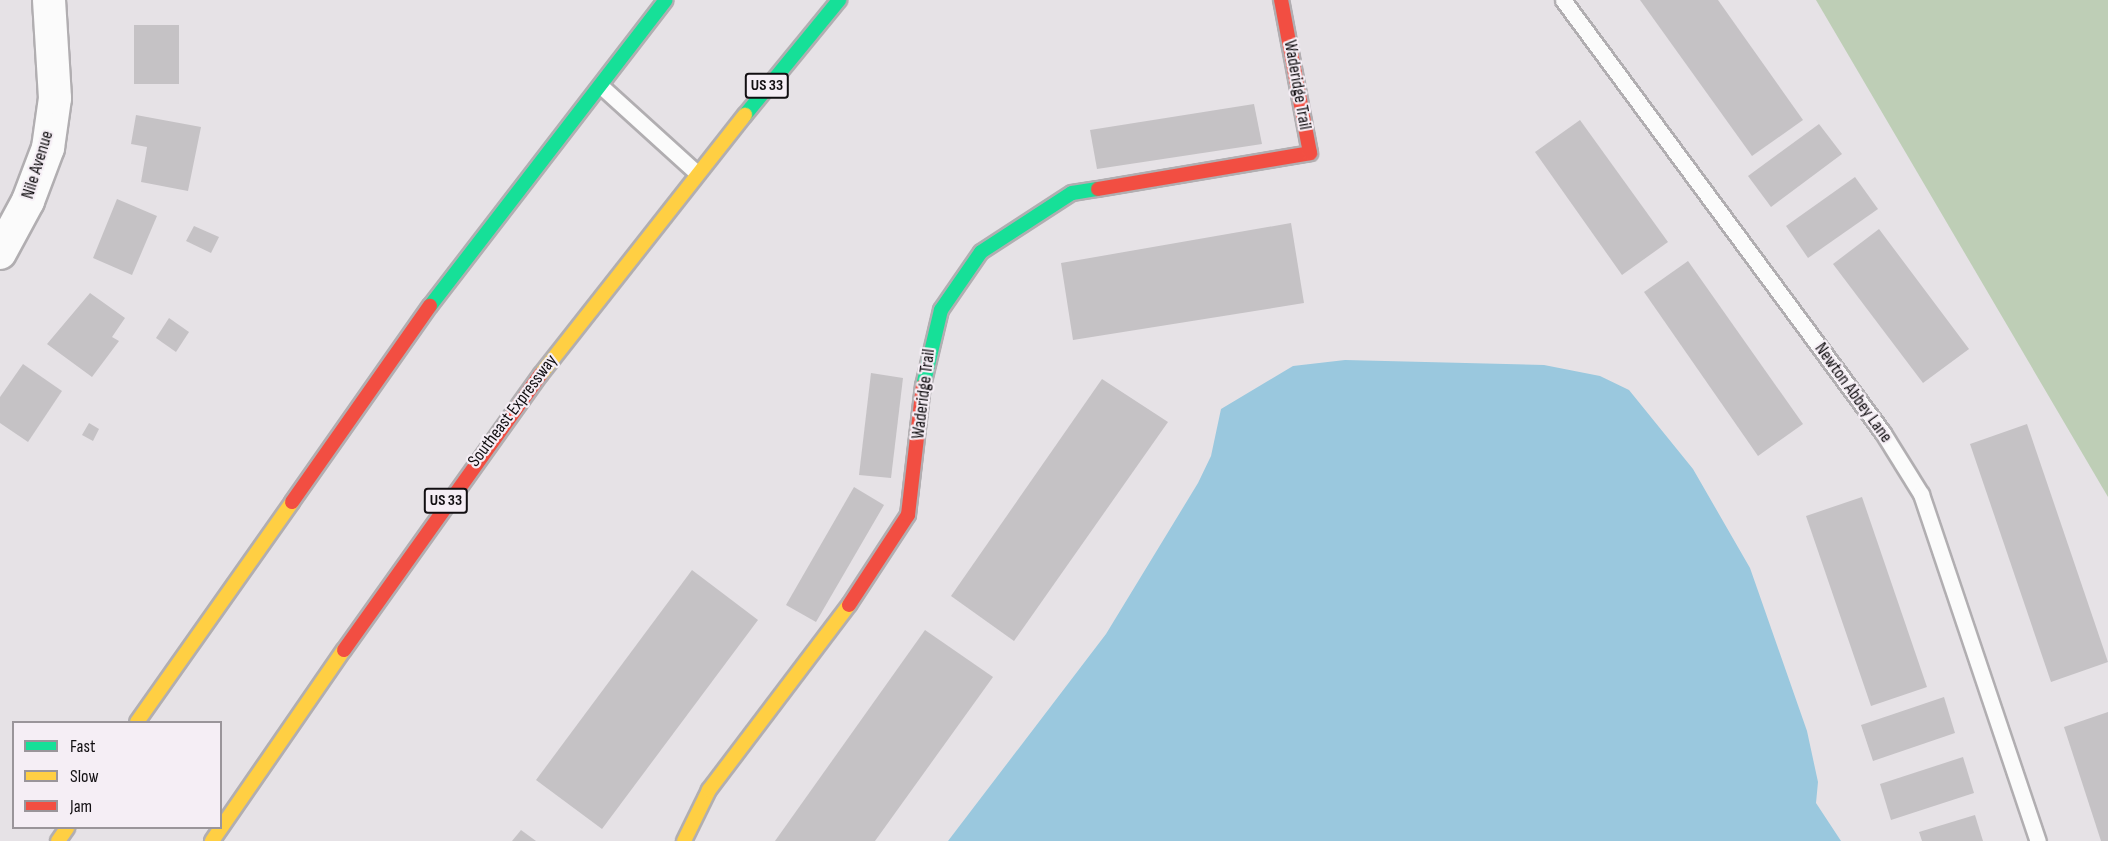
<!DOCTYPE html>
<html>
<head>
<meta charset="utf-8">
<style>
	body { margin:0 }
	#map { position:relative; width:2108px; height:841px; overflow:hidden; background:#e6e2e6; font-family:"Sofia Sans Condensed",sans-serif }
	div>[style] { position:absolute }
	.green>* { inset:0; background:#beceb6 }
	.water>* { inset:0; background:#9ac8de }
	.building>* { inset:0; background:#c5c2c5 }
	.roads { filter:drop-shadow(2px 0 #b1aeb1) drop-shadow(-2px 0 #b1aeb1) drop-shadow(0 2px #b1aeb1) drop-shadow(0 -2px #b1aeb1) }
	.lane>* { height:15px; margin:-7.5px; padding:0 7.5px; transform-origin:7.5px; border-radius:7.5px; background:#fbfbfb }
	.street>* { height:32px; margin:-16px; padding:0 16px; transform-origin:16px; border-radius:16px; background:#fbfbfb }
	.fast>* { height:14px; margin:-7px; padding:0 7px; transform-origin:7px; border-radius:7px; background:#16e098 }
	.slow>* { height:14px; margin:-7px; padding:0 7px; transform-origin:7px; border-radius:7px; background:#ffcf43 }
	.jam>* { height:14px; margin:-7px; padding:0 7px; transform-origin:7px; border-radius:7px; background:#f24e42 }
	span { translate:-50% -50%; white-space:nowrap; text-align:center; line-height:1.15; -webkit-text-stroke:4.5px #f5eef5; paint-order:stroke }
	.shield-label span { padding:2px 4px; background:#f5eef5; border:2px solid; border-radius:4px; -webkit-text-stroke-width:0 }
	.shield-label { font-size:16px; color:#120f12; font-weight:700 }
	.street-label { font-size:18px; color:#120f12 }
	.legend { position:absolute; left:12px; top:721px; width:210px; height:108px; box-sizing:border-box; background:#f5eef5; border:2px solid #9a959a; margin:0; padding:8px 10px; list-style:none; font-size:18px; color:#120f12 }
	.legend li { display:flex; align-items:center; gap:12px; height:30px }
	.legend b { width:30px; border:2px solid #9a959a }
</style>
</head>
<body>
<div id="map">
	<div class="green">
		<i style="clip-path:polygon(1816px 0,2108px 0,2108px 497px)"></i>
	</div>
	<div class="water">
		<i style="clip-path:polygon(1345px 360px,1544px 365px,1600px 376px,1629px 390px,1693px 469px,1750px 568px,1807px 731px,1818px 782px,1816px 803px,1841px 841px,948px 841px,1106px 634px,1198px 483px,1211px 456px,1221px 409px,1293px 366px)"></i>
	</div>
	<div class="building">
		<i style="clip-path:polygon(1640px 0,1718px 0,1803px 120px,1752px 156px)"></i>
		<i style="clip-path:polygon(134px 25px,179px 25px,179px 84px,134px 84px)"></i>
		<i style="clip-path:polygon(1254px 104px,1262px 144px,1097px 169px,1090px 130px)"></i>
		<i style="clip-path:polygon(136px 115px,201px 127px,188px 191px,141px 182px,147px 147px,131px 144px)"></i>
		<i style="clip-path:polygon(1580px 120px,1668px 242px,1622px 275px,1535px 152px)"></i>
		<i style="clip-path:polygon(1819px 124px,1842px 154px,1771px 207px,1748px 176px)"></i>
		<i style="clip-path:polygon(1855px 177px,1878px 209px,1808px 258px,1786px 226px)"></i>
		<i style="clip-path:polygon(117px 199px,157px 216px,132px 275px,93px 258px)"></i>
		<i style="clip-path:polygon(1291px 223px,1304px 303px,1073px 340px,1061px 263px)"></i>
		<i style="clip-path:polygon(194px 226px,219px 237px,211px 253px,186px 241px)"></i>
		<i style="clip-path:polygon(1879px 229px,1969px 349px,1923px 383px,1833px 264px)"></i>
		<i style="clip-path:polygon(1688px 261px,1803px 424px,1758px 456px,1644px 292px)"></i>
		<i style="clip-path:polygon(90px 293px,125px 318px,112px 337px,119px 341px,92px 377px,47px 344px)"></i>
		<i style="clip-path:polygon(169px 318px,189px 332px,176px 352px,156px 338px)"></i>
		<i style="clip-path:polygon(23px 364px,62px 391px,28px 442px,0 423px,0 397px)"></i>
		<i style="clip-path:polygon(871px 373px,903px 378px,891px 478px,859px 475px)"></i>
		<i style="clip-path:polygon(1102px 379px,1168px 422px,1014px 641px,951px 596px)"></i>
		<i style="clip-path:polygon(89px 423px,99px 429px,93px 441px,82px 435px)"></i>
		<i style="clip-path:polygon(2027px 424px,2108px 662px,2051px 682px,1970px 444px)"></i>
		<i style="clip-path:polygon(854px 487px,884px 505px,816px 622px,786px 605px)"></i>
		<i style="clip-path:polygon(1862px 497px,1927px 687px,1871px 706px,1806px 516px)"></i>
		<i style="clip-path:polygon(692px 570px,758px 620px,602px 829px,536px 780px)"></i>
		<i style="clip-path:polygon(925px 630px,993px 677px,875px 841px,775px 841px)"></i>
		<i style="clip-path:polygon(1944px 697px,1955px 733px,1873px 761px,1861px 725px)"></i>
		<i style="clip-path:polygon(2108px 712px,2108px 841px,2101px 841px,2064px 727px)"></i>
		<i style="clip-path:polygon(1963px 757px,1974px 793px,1891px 820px,1880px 784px)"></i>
		<i style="clip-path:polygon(1975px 815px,1983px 841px,1922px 841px,1919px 832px)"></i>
		<i style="clip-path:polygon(521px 830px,536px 841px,512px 841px)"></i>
	</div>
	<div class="roads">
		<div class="lane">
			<i style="left:1563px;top:0;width:538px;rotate:53.53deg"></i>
			<i style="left:1883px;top:433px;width:72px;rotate:58.1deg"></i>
			<i style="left:1921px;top:494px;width:366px;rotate:71.4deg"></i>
			<i style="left:602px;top:87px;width:128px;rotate:42.2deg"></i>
		</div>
		<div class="street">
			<i style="left:0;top:253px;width:59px;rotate:-61.7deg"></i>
			<i style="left:28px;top:201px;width:57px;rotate:-69.3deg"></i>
			<i style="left:48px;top:148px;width:50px;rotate:-82deg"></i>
			<i style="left:55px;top:98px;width:98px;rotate:-93.5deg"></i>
		</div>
		<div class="fast">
			<i style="left:745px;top:115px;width:149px;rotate:-50.7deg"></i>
			<i style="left:430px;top:306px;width:386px;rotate:-52.4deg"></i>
			<i style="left:923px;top:386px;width:78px;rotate:-76.7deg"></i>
			<i style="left:941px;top:310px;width:70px;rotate:-55.4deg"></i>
			<i style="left:981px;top:252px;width:108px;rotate:-33deg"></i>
			<i style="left:1072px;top:193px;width:26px;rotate:-9deg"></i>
		</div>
		<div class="slow">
			<i style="left:541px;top:374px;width:330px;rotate:-51.8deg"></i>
			<i style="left:137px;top:722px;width:269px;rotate:-54.8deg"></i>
			<i style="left:58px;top:841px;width:16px;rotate:-55deg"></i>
			<i style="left:212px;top:841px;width:232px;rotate:-55.4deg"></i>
			<i style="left:684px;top:841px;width:57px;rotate:-63.9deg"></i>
			<i style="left:709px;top:790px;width:232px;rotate:-52.9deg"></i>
		</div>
		<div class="jam">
			<i style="left:1098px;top:189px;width:215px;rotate:-9.6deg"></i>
			<i style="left:1310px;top:153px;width:156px;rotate:-100.7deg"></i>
			<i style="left:292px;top:502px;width:240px;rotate:-54.9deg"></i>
			<i style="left:849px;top:605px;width:108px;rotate:-56.8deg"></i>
			<i style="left:908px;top:515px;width:130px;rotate:-83.4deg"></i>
			<i style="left:344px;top:650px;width:339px;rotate:-54.5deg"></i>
		</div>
	</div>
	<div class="shield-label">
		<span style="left:767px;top:86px">US 33</span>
		<span style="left:446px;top:501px">US 33</span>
	</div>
	<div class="street-label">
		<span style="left:1297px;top:85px;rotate:80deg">Waderidge Trail</span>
		<span style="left:38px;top:165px;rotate:-73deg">Nile Avenue</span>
		<span style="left:1853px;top:393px;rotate:54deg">Newton Abbey Lane</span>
		<span style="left:924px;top:394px;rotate:-83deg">Waderidge Trail</span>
		<span style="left:513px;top:411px;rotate:-53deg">Southeast Expressway</span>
	</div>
	<ul class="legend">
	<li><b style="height:8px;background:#16e098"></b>Fast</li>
	<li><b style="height:8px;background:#ffcf43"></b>Slow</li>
	<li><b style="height:8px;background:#f24e42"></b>Jam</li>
	</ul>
</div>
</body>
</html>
